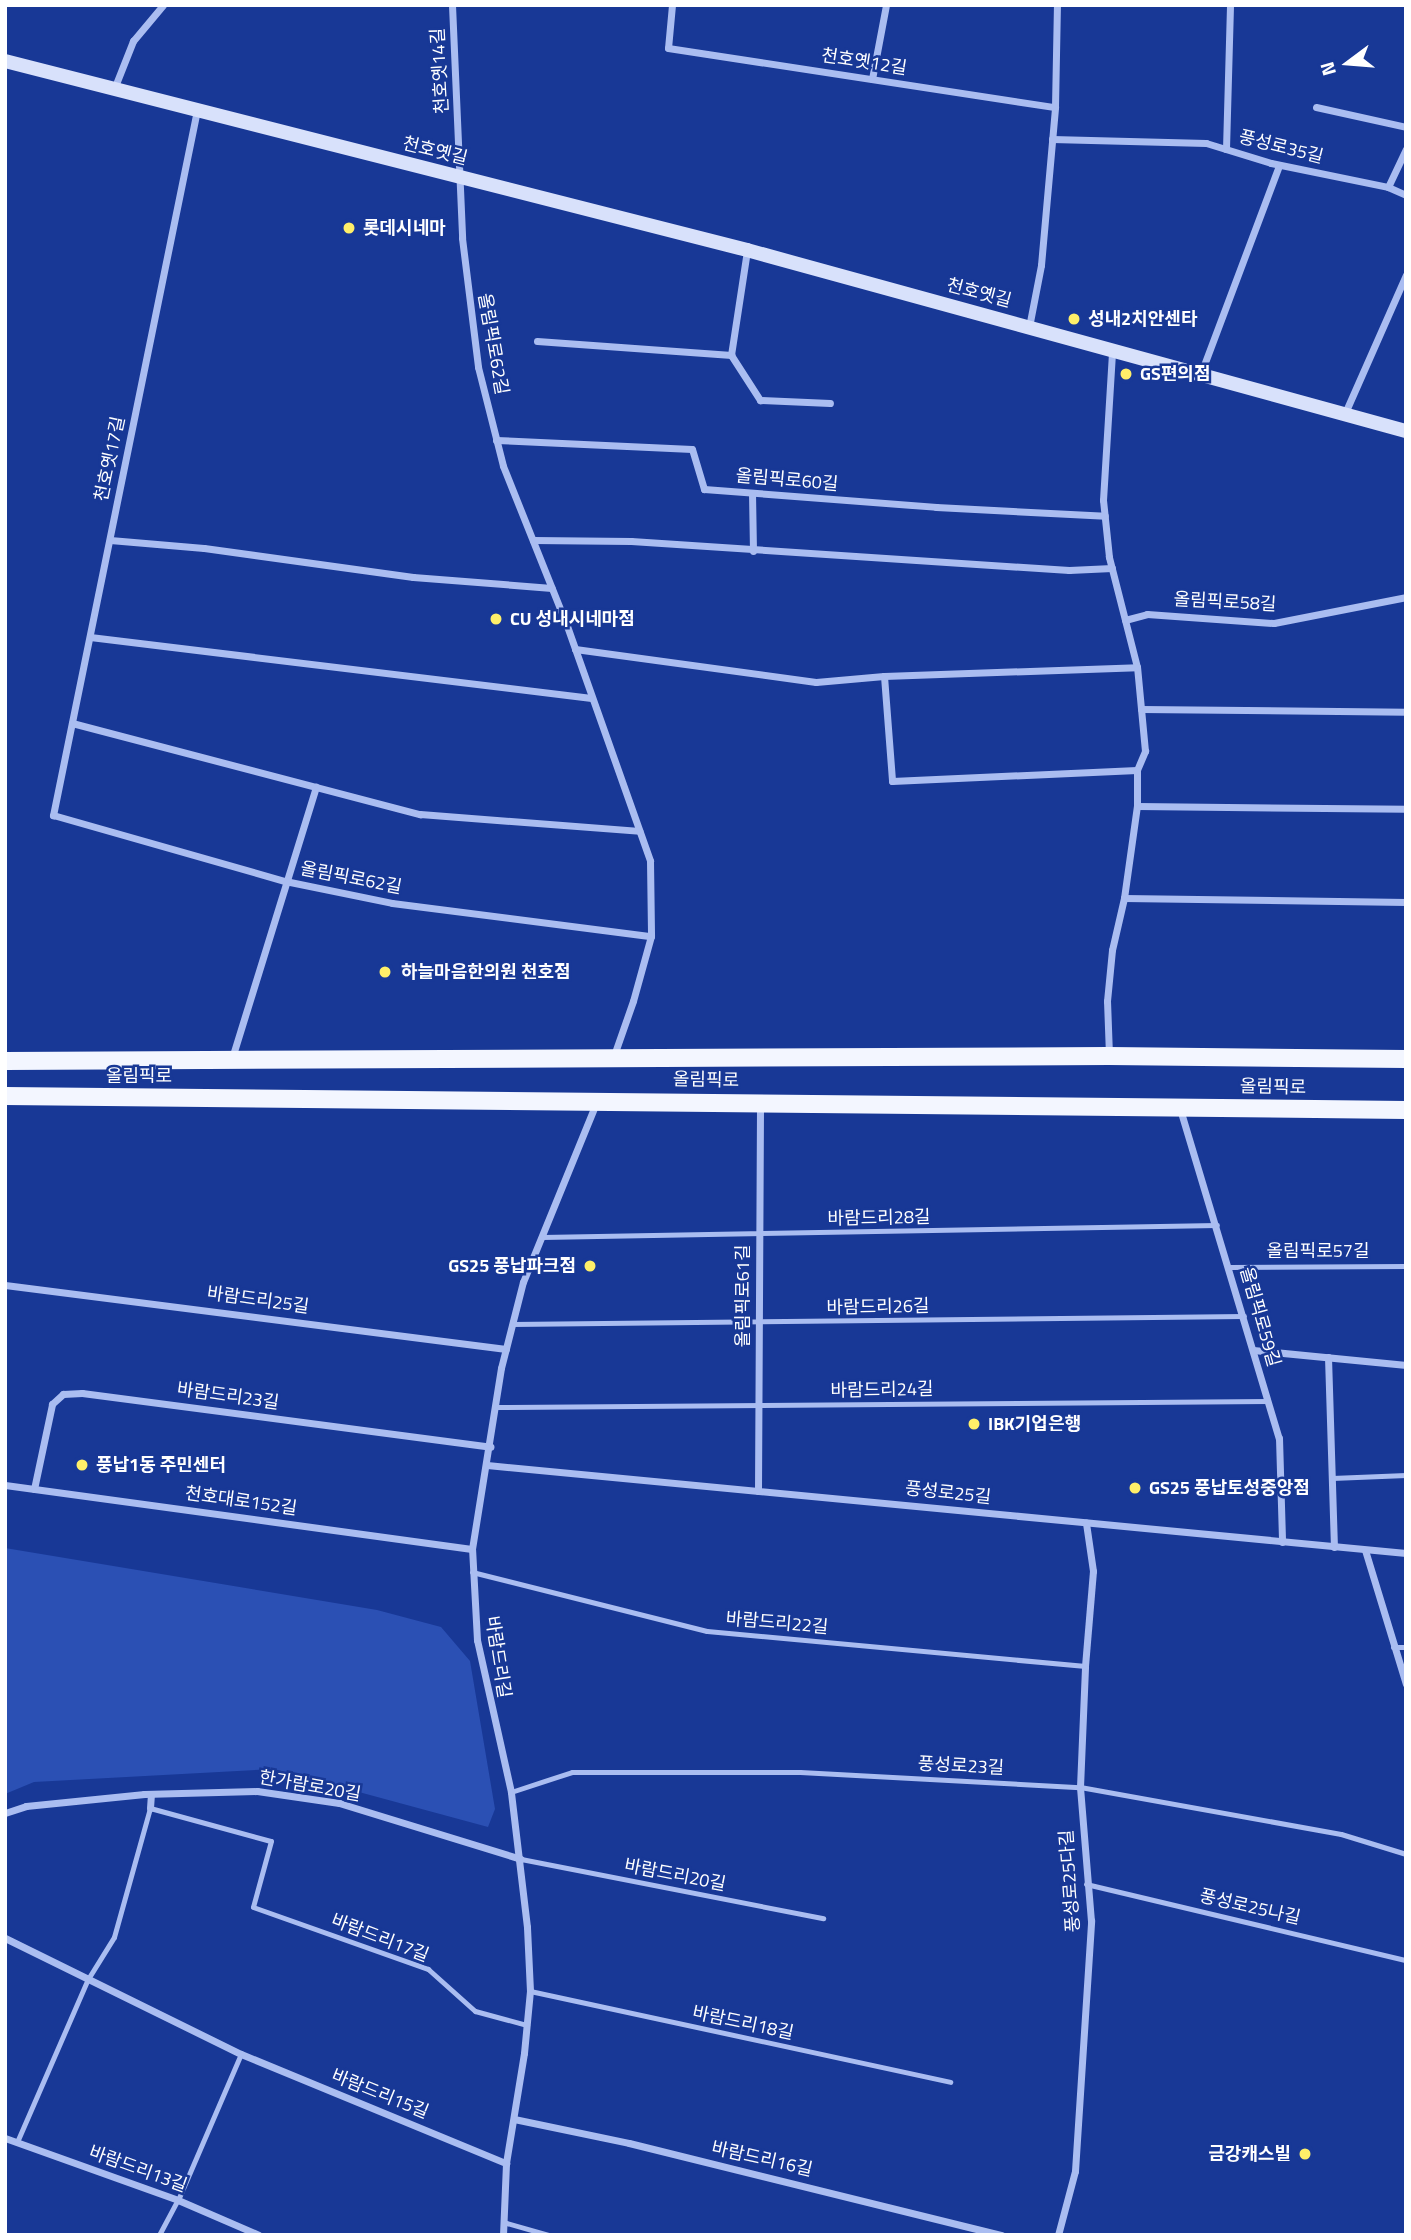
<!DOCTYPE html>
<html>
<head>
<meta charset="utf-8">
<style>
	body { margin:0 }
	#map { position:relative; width:1411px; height:2240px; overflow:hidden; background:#183896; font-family:"Titillium Web","Noto Sans KR",sans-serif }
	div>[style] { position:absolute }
	.green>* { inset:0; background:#2b50b4 }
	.lane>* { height:5px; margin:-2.5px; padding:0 2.5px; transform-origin:2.5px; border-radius:2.5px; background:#aabdf1 }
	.street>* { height:7px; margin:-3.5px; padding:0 3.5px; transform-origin:3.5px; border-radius:3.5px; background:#aabdf1 }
	.secondary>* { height:14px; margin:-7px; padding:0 7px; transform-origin:7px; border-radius:7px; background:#d8e1fb }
	.primary>* { height:18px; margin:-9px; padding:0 9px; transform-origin:9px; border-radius:9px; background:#f3f6ff }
	.dots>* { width:19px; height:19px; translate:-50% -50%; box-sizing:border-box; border:4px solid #183896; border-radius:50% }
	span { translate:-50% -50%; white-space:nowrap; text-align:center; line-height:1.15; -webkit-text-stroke:5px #183896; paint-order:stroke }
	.street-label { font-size:18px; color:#fff }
	.poi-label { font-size:18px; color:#fff; font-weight:700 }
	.left { translate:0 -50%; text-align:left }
	.right { translate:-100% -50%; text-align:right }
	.frame { position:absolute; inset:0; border:7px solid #fff; pointer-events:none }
	.north { position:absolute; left:1313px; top:28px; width:70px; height:70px; -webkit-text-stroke:5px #183896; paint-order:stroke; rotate:254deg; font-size:19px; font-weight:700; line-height:28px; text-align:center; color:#fff }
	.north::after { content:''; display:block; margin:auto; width:24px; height:32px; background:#fff; clip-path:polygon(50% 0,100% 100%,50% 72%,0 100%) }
</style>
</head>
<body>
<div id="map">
	<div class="green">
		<i style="clip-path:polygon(5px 1548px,377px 1610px,441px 1627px,470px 1661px,495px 1809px,488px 1827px,274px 1769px,34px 1782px,5px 1794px)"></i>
	</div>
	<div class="lane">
		<i style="left:542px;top:1237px;width:675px;rotate:-1.02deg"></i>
		<i style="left:1230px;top:1267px;width:176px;rotate:-0.3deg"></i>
		<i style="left:512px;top:1324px;width:732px;rotate:-0.63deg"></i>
		<i style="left:495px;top:1407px;width:773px;rotate:-0.44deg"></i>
		<i style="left:1332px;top:1478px;width:74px;rotate:-2.3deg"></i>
		<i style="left:472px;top:1572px;width:242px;rotate:14.1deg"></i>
		<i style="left:707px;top:1631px;width:380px;rotate:5.3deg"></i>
		<i style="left:1393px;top:1647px;width:13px"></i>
		<i style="left:511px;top:1792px;width:64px;rotate:-18.2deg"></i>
		<i style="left:572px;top:1772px;width:228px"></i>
		<i style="left:800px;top:1772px;width:280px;rotate:3.1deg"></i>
		<i style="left:1080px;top:1787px;width:265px;rotate:10.2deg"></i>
		<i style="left:1341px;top:1834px;width:68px;rotate:17.1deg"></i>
		<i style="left:521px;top:1859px;width:308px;rotate:11.1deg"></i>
		<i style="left:1086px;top:1884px;width:329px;rotate:13.4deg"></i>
		<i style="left:530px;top:1991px;width:430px;rotate:12.2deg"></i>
		<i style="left:17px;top:2142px;width:178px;rotate:-66.5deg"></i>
		<i style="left:88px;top:1979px;width:49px;rotate:-58.2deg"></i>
		<i style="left:114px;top:1937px;width:134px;rotate:-74.4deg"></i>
		<i style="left:150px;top:1808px;width:125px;rotate:15.3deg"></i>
		<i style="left:271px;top:1841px;width:68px;rotate:105.3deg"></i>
		<i style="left:253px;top:1907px;width:186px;rotate:19.5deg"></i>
		<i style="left:428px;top:1969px;width:63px;rotate:41.8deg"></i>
		<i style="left:475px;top:2011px;width:54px;rotate:15.1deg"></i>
		<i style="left:503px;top:2222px;width:48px;rotate:15.8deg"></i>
		<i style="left:159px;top:2235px;width:40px;rotate:-62deg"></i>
		<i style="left:178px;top:2200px;width:159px;rotate:-66.7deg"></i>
	</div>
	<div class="street">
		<i style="left:452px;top:5px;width:233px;rotate:87.5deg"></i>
		<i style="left:462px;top:238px;width:130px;rotate:82.9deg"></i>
		<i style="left:478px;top:367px;width:102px;rotate:75.8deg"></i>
		<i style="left:503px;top:466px;width:172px;rotate:68.2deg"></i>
		<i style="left:567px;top:626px;width:249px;rotate:70.5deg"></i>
		<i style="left:650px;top:861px;width:75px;rotate:89.2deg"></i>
		<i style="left:651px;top:936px;width:67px;rotate:105.5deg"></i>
		<i style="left:633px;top:1001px;width:60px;rotate:109.3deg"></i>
		<i style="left:672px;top:5px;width:43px;rotate:95.3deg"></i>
		<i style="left:668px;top:48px;width:391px;rotate:8.7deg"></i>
		<i style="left:872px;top:79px;width:75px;rotate:-79.3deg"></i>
		<i style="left:114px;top:89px;width:52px;rotate:-68.4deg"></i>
		<i style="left:133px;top:41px;width:47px;rotate:-50.2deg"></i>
		<i style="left:1316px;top:107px;width:92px;rotate:12.5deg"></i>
		<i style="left:197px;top:110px;width:720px;rotate:101.54deg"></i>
		<i style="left:53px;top:815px;width:241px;rotate:15.9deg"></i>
		<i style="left:285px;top:881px;width:109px;rotate:11.6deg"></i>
		<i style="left:392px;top:903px;width:261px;rotate:7.3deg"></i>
		<i style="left:1052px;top:139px;width:154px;rotate:1.5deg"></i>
		<i style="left:1206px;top:143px;width:68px;rotate:17.1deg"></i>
		<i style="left:1271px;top:163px;width:119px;rotate:11.6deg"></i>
		<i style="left:1388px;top:187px;width:20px;rotate:24deg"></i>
		<i style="left:1226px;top:149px;width:144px;rotate:-88.4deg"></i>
		<i style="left:1388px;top:187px;width:42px;rotate:-64.7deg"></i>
		<i style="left:1029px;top:327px;width:63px;rotate:-79deg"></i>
		<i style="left:1041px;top:265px;width:159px;rotate:-84.9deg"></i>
		<i style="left:1055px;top:107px;width:102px;rotate:-88.9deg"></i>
		<i style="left:537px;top:341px;width:195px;rotate:4.1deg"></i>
		<i style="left:731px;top:355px;width:106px;rotate:-81.3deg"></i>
		<i style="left:731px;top:355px;width:54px;rotate:57.2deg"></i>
		<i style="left:760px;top:400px;width:70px;rotate:2.5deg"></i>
		<i style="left:1201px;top:373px;width:222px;rotate:-69.4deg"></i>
		<i style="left:1345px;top:413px;width:151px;rotate:-66.2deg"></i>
		<i style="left:496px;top:440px;width:196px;rotate:2.6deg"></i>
		<i style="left:692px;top:449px;width:42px;rotate:73.3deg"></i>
		<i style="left:704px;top:489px;width:233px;rotate:4.4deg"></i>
		<i style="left:936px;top:507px;width:169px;rotate:3deg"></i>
		<i style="left:752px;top:493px;width:58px;rotate:89deg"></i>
		<i style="left:110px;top:540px;width:94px;rotate:4.9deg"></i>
		<i style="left:204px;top:548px;width:211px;rotate:7.9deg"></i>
		<i style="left:413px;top:577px;width:139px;rotate:4.5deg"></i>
		<i style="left:533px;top:540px;width:98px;rotate:0.6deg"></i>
		<i style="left:631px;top:541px;width:439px;rotate:3.8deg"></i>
		<i style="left:1069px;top:570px;width:43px;rotate:-2.7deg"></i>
		<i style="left:1125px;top:620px;width:23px;rotate:-15deg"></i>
		<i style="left:1147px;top:614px;width:127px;rotate:4.1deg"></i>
		<i style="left:1274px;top:623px;width:135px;rotate:-11.1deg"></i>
		<i style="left:90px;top:637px;width:505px;rotate:6.94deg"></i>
		<i style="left:575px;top:649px;width:243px;rotate:7.8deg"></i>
		<i style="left:816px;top:682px;width:68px;rotate:-5deg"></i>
		<i style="left:884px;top:676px;width:253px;rotate:-2deg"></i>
		<i style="left:884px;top:676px;width:105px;rotate:85.6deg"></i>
		<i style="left:892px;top:781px;width:245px;rotate:-2.6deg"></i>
		<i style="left:1141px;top:709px;width:265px;rotate:0.6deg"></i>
		<i style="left:72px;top:723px;width:360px;rotate:14.7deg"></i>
		<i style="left:420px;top:814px;width:220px;rotate:4.4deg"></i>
		<i style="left:1137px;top:806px;width:269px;rotate:0.6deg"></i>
		<i style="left:1124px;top:898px;width:282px;rotate:0.8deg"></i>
		<i style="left:1109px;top:1055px;width:54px;rotate:-92.1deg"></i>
		<i style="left:1107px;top:1001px;width:51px;rotate:-84.4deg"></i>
		<i style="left:1112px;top:950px;width:53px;rotate:-77deg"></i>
		<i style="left:1124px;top:898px;width:93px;rotate:-82deg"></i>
		<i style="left:1137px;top:806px;width:36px;rotate:-90deg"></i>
		<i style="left:1137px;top:770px;width:21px;rotate:-67deg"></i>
		<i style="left:1145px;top:751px;width:84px;rotate:-95.4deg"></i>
		<i style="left:1137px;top:667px;width:114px;rotate:-104.3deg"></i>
		<i style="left:1109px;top:557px;width:57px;rotate:-96deg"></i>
		<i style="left:1103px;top:500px;width:149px;rotate:-86.5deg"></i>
		<i style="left:232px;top:1058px;width:284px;rotate:-72.8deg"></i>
		<i style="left:1180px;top:1109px;width:344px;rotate:73.3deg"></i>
		<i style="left:1279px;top:1438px;width:104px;rotate:88.3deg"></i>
		<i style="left:5px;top:1285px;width:505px;rotate:7.28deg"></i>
		<i style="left:1253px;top:1350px;width:154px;rotate:5.6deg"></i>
		<i style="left:1328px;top:1357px;width:190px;rotate:88.2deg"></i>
		<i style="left:487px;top:1465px;width:923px;rotate:5.47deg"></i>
		<i style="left:5px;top:1485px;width:471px;rotate:7.8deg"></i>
		<i style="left:34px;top:1489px;width:87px;rotate:-78deg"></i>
		<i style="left:52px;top:1404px;width:15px;rotate:-42deg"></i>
		<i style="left:63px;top:1394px;width:19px;rotate:-3deg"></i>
		<i style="left:82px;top:1393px;width:412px;rotate:7.5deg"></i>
		<i style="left:758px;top:1491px;width:388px;rotate:-89.7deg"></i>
		<i style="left:1365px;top:1550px;width:140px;rotate:73deg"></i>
		<i style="left:150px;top:1808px;width:14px;rotate:-86deg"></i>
		<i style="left:5px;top:1813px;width:22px;rotate:-18deg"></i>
		<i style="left:26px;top:1806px;width:119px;rotate:-5.8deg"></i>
		<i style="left:144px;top:1794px;width:113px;rotate:-1.5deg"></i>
		<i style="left:257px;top:1791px;width:83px;rotate:8.3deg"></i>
		<i style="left:339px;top:1803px;width:190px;rotate:17.1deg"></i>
		<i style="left:5px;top:1938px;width:263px;rotate:26.2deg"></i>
		<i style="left:241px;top:2054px;width:287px;rotate:22.4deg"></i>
		<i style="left:514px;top:2119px;width:117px;rotate:11.8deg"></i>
		<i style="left:629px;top:2143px;width:384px;rotate:13.9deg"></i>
		<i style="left:5px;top:2138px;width:184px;rotate:19.7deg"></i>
		<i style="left:178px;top:2200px;width:88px;rotate:23.4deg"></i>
		<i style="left:503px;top:2235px;width:72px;rotate:-87.6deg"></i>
		<i style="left:506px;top:2163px;width:111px;rotate:-80.7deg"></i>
		<i style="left:524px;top:2053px;width:62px;rotate:-84.5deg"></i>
		<i style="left:530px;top:1991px;width:64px;rotate:-92.7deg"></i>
		<i style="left:527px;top:1927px;width:136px;rotate:-96.8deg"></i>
		<i style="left:511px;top:1792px;width:156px;rotate:-102.6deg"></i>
		<i style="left:477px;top:1640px;width:91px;rotate:-93.1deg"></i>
		<i style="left:472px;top:1549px;width:183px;rotate:-80.9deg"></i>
		<i style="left:501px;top:1368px;width:89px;rotate:-75.7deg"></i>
		<i style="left:523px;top:1282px;width:193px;rotate:-67.8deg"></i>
		<i style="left:1058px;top:2235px;width:66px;rotate:-75.1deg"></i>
		<i style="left:1075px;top:2171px;width:251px;rotate:-86.3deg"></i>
		<i style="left:1091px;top:1921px;width:134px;rotate:-94.7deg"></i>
		<i style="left:1080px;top:1787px;width:121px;rotate:-87.6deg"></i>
		<i style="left:1085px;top:1666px;width:95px;rotate:-85.2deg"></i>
		<i style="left:1093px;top:1571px;width:49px;rotate:-98.3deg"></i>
	</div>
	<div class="secondary">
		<i style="left:5px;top:61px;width:766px;rotate:14.29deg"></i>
		<i style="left:747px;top:250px;width:683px;rotate:15.36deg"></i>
	</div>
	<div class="primary">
		<i style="left:5px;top:1061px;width:1104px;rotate:-0.26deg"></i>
		<i style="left:1109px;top:1056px;width:297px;rotate:0.6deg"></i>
		<i style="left:5px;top:1096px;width:1401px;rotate:0.57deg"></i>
	</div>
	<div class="dots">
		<i style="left:349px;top:228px;background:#ffef69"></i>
		<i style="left:1074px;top:319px;background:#ffef69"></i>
		<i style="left:1126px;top:374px;background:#ffef69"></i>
		<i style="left:496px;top:619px;background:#ffef69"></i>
		<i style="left:385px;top:972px;background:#ffef69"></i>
		<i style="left:590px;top:1266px;background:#ffef69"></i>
		<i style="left:974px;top:1424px;background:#ffef69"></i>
		<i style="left:82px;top:1465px;background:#ffef69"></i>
		<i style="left:1135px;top:1488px;background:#ffef69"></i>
		<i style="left:1305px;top:2154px;background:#ffef69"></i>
	</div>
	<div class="street-label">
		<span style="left:864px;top:62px;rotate:9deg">천호옛12길</span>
		<span style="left:440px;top:71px;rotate:-93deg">천호옛14길</span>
		<span style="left:1281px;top:147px;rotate:14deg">풍성로35길</span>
		<span style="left:435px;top:151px;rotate:14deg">천호옛길</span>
		<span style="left:979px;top:293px;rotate:15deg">천호옛길</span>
		<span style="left:493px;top:344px;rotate:80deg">올림픽로62길</span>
		<span style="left:110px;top:459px;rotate:-78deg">천호옛17길</span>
		<span style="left:787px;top:480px;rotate:5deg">올림픽로60길</span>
		<span style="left:1225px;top:602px;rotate:3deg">올림픽로58길</span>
		<span style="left:351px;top:878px;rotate:11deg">올림픽로62길</span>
		<span style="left:139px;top:1076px">올림픽로</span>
		<span style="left:706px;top:1080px;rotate:1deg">올림픽로</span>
		<span style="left:1273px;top:1087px;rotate:1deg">올림픽로</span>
		<span style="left:879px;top:1218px;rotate:-1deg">바람드리28길</span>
		<span style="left:1318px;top:1251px">올림픽로57길</span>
		<span style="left:743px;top:1296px;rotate:-90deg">올림픽로61길</span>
		<span style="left:258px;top:1300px;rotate:8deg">바람드리25길</span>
		<span style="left:878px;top:1307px;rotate:-1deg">바람드리26길</span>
		<span style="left:1260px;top:1317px;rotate:74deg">올림픽로59길</span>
		<span style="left:882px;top:1390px;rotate:-1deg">바람드리24길</span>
		<span style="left:228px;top:1396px;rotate:8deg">바람드리23길</span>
		<span style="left:948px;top:1493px;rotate:6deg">풍성로25길</span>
		<span style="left:241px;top:1501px;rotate:8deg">천호대로152길</span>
		<span style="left:777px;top:1623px;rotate:5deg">바람드리22길</span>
		<span style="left:498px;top:1657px;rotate:81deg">바람드리길</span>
		<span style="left:961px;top:1766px;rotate:3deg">풍성로23길</span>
		<span style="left:310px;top:1786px;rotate:10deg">한가람로20길</span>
		<span style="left:675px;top:1875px;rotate:11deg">바람드리20길</span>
		<span style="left:1070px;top:1881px;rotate:-94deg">풍성로25다길</span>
		<span style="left:1250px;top:1907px;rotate:13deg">풍성로25나길</span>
		<span style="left:380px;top:1938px;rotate:21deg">바람드리17길</span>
		<span style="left:743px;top:2023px;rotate:12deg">바람드리18길</span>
		<span style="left:380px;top:2094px;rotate:22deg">바람드리15길</span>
		<span style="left:762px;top:2159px;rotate:13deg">바람드리16길</span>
		<span style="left:138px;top:2169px;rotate:20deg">바람드리13길</span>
	</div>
	<div class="poi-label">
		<span class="left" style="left:363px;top:228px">롯데시네마</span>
		<span class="left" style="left:1088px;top:319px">성내2치안센타</span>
		<span class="left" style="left:1140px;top:374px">GS편의점</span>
		<span class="left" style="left:510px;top:619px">CU 성내시네마점</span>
		<span class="left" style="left:401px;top:972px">하늘마음한의원 천호점</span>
		<span class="right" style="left:576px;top:1266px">GS25 풍납파크점</span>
		<span class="left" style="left:988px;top:1424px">IBK기업은행</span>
		<span class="left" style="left:96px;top:1465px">풍납1동 주민센터</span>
		<span class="left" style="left:1149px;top:1488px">GS25 풍납토성중앙점</span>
		<span class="right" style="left:1291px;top:2154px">금강캐스빌</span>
	</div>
	<div class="frame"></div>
	<div class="north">N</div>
</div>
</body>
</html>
